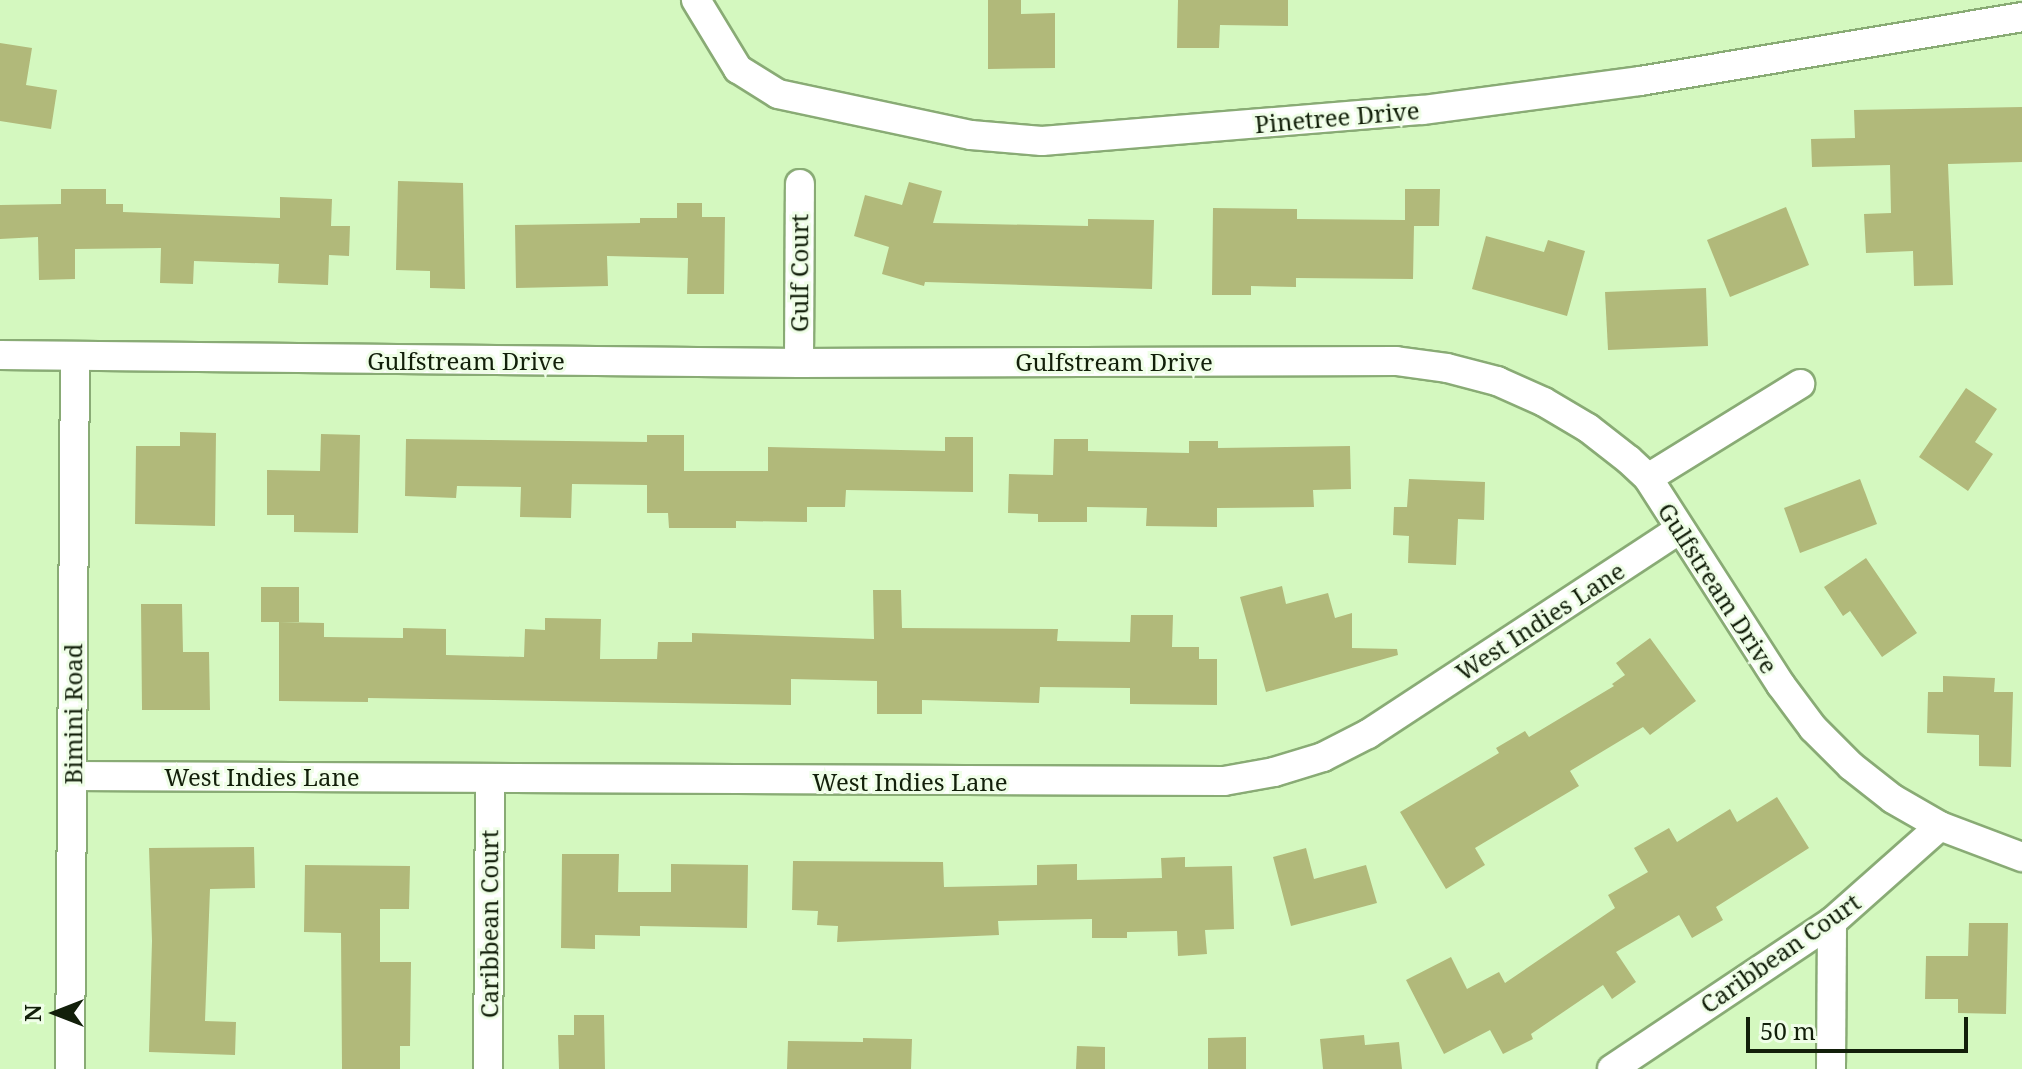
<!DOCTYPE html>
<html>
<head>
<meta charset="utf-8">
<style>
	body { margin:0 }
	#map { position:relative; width:2022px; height:1069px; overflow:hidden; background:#d4f8bf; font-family:"Noto Serif",serif }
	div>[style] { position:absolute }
	.building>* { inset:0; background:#b1b97a }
	.roads { filter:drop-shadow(2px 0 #89ab75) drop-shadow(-2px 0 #89ab75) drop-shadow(0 2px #89ab75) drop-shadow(0 -2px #89ab75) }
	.minor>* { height:28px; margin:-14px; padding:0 14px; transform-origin:14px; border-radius:14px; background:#fff }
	span { translate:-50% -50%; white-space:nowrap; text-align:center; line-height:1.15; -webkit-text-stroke:6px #effee7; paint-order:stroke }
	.street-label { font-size:24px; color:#121f0a }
	.north { position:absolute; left:16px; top:973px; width:80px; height:80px; -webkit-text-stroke:6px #effee7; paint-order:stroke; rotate:270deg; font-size:22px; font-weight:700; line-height:32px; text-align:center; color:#121f0a }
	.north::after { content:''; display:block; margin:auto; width:28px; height:36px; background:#121f0a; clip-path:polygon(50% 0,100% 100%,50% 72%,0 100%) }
	.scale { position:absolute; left:1746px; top:1017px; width:222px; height:36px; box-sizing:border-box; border:4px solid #121f0a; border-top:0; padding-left:10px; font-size:24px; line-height:28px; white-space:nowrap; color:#121f0a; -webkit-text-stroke:6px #effee7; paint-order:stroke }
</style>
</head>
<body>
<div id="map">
	<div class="building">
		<i style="clip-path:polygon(988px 0,1021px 0,1021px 14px,1055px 13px,1055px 68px,988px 69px)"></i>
		<i style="clip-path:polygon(1178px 0,1288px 0,1288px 26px,1220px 25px,1219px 48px,1177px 48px)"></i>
		<i style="clip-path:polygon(0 43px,32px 48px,26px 85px,57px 90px,51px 129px,0 121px)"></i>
		<i style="clip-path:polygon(2022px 107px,2022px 162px,1948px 164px,1953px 285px,1914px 286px,1913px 251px,1866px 253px,1864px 214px,1891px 213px,1890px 165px,1812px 167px,1811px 139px,1855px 138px,1854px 110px)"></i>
		<i style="clip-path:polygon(398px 181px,463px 183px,465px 289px,430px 288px,430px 271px,396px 270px)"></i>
		<i style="clip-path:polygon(909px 182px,942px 191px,933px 223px,1088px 226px,1088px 219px,1154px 220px,1152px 289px,925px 282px,924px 286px,882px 274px,889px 247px,854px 236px,865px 195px,902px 205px)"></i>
		<i style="clip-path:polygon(61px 189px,106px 189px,106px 204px,123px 204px,123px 212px,280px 218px,280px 197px,332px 199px,331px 226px,350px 226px,349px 256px,329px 255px,328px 285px,278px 283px,279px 264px,194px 261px,193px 284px,160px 283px,161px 248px,75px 249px,75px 279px,39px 280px,38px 237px,0 239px,0 205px,61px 204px)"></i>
		<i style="clip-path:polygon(1405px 189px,1440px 189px,1439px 226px,1414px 226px,1413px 279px,1296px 278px,1296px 287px,1251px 286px,1251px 295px,1212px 295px,1213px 208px,1297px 209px,1297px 219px,1405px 220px)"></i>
		<i style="clip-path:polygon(677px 203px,702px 203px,702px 217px,725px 217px,724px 294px,687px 294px,688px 258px,607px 256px,608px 286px,516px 288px,515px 225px,640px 223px,640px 218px,677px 218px)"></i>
		<i style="clip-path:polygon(1786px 207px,1809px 265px,1730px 297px,1707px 240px)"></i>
		<i style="clip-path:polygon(1486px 236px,1544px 252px,1548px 240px,1585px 251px,1567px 316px,1472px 289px)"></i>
		<i style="clip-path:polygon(1706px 288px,1708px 346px,1608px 350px,1605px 292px)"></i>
		<i style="clip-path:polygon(1966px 388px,1997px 409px,1975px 442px,1993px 454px,1968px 491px,1919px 457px)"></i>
		<i style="clip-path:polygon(180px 432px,216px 433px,215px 526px,135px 524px,136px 446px,180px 446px)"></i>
		<i style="clip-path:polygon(321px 434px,360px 435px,358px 533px,294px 532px,294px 515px,267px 515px,267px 470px,320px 471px)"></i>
		<i style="clip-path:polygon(647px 435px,684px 435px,684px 471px,768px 471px,768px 447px,945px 451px,945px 437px,973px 437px,973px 492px,846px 490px,845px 507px,807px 507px,807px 522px,736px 521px,736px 528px,669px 528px,668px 513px,647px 513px,647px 485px,572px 484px,571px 518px,520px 517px,521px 487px,457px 486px,456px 498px,405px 496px,406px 439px,647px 442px)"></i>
		<i style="clip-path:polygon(1054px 439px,1088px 439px,1088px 451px,1189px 453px,1189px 441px,1218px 441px,1218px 448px,1350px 446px,1351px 489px,1313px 490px,1314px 507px,1217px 508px,1217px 527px,1146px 526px,1147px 508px,1087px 507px,1087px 522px,1038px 522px,1038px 514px,1008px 513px,1009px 474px,1053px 475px)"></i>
		<i style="clip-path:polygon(1409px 479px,1485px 482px,1484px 520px,1458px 519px,1456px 565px,1408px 563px,1409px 536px,1393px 535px,1394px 507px,1407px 507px)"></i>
		<i style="clip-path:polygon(1860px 479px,1877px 524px,1800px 553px,1784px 508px)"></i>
		<i style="clip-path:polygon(1866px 558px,1917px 633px,1882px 657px,1850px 611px,1843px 616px,1824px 587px)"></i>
		<i style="clip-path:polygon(1282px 586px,1286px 604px,1328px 593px,1335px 618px,1352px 613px,1352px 648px,1397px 649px,1398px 655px,1266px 692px,1240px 597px)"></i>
		<i style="clip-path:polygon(261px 587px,299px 587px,299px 622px,261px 622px)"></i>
		<i style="clip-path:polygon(873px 590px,901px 590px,902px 628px,1058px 629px,1057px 641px,1130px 642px,1131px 615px,1173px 615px,1172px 647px,1199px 647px,1199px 659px,1217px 659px,1217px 705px,1130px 704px,1130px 688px,1040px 687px,1039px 703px,922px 700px,922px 714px,877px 714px,877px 681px,791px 679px,791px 705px,368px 698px,368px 702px,279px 701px,279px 622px,324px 623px,324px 637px,403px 638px,403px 628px,446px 629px,446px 655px,524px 657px,525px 629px,545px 630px,545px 618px,601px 619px,600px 659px,657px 659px,658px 642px,692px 642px,692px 633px,874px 639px)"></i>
		<i style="clip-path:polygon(141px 604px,182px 604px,183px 652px,209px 652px,210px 710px,142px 710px)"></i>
		<i style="clip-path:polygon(1650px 638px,1696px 701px,1650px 735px,1643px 727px,1570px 771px,1579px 786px,1475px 848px,1485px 865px,1446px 889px,1400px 812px,1499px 753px,1496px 748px,1525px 731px,1529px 737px,1614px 686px,1612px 684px,1625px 675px,1616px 663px)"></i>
		<i style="clip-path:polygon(1943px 676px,1995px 678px,1994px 692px,2013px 692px,2011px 767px,1979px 766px,1979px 735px,1927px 733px,1928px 692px,1943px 692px)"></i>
		<i style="clip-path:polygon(1777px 797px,1809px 848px,1716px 907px,1723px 920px,1692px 938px,1679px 915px,1616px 952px,1636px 982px,1612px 999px,1603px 985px,1531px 1034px,1533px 1039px,1503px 1054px,1490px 1030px,1444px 1054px,1406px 980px,1451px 957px,1467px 989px,1499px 972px,1505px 983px,1615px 908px,1608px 895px,1648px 872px,1634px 848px,1669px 828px,1677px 842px,1730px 809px,1737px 822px)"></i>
		<i style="clip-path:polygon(254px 847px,255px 888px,210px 889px,205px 1021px,236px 1022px,235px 1055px,149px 1052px,152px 941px,149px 848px)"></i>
		<i style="clip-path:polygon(1306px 848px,1314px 879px,1366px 865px,1377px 903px,1291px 926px,1273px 857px)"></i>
		<i style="clip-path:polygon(562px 854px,619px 854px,618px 892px,671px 892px,671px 864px,748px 865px,747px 928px,640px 926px,640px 936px,595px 935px,595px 949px,561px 948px)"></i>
		<i style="clip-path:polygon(1185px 857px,1185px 867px,1232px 866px,1234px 929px,1205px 930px,1207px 954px,1178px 956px,1177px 931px,1127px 932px,1127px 938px,1092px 938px,1092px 919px,998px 921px,999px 935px,837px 942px,838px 926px,817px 925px,818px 911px,792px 910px,793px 861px,943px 862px,944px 887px,1037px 885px,1037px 865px,1077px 864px,1077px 880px,1162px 878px,1161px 858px)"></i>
		<i style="clip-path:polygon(305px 865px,410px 866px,409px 909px,380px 909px,380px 962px,411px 962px,410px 1046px,400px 1046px,400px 1069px,342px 1069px,341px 933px,304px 932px)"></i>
		<i style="clip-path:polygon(1969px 923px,2008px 923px,2006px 1014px,1958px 1013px,1958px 999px,1925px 999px,1926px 956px,1968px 956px)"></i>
		<i style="clip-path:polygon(574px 1015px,604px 1015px,605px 1069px,559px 1069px,558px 1035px,574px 1035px)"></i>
		<i style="clip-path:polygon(1364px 1035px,1365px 1045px,1399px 1042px,1402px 1069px,1323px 1069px,1320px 1039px)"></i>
		<i style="clip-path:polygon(1246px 1037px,1246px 1069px,1208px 1069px,1208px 1038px)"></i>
		<i style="clip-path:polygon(863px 1038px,912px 1039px,911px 1069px,787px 1069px,788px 1041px,863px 1042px)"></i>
		<i style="clip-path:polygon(1077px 1046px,1105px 1047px,1105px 1069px,1076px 1069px)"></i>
	</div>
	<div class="roads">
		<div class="minor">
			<i style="left:696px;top:0;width:81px;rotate:58.7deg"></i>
			<i style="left:738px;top:69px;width:47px;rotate:32deg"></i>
			<i style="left:778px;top:94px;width:197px;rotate:12deg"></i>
			<i style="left:971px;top:135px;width:71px;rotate:4.8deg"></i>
			<i style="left:1042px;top:141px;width:382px;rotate:-4.7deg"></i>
			<i style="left:1423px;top:110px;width:219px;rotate:-7.6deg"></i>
			<i style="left:1640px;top:81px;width:387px;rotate:-9.5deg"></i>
			<i style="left:0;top:355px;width:799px;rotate:0.57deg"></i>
			<i style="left:799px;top:363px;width:597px;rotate:-0.19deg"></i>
			<i style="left:1396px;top:361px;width:51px;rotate:7.8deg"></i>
			<i style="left:1447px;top:368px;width:52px;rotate:14.6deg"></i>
			<i style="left:1497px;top:381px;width:51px;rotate:24.1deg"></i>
			<i style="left:1544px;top:402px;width:51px;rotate:30.6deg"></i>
			<i style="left:1588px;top:428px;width:52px;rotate:38deg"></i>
			<i style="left:1629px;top:460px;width:26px;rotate:43deg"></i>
			<i style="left:1648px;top:478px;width:246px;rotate:57.3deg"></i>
			<i style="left:1781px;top:685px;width:54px;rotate:53.3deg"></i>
			<i style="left:1813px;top:728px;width:54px;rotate:45deg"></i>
			<i style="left:1851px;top:766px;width:53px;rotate:38.2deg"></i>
			<i style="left:1893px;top:799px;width:54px;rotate:29.9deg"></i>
			<i style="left:1940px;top:826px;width:88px;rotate:20.7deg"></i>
			<i style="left:799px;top:363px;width:179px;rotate:-89.7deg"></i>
			<i style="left:1648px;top:478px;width:179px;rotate:-31.7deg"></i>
			<i style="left:72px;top:776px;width:1152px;rotate:0.25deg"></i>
			<i style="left:1224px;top:781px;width:51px;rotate:-10.2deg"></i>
			<i style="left:1274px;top:772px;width:51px;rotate:-17deg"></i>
			<i style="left:1323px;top:757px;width:51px;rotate:-27.1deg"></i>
			<i style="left:1368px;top:734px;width:371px;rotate:-33.3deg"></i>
			<i style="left:70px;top:1069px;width:711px;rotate:-89.6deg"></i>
			<i style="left:488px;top:1069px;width:290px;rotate:-89.6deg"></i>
			<i style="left:1612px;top:1069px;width:265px;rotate:-33.8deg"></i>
			<i style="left:1832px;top:922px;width:144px;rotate:-41.6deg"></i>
			<i style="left:1831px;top:1069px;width:147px;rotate:-89.6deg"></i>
		</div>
	</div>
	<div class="street-label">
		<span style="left:1337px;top:117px;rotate:-5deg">Pinetree Drive</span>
		<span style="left:799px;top:273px;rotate:-90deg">Gulf Court</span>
		<span style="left:466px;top:361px">Gulfstream Drive</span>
		<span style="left:1114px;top:362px">Gulfstream Drive</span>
		<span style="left:1718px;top:588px;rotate:57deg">Gulfstream Drive</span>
		<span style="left:1540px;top:621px;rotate:-33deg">West Indies Lane</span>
		<span style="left:73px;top:714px;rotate:-90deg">Bimini Road</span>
		<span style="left:262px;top:777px">West Indies Lane</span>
		<span style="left:910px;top:782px">West Indies Lane</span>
		<span style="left:489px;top:924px;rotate:-90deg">Caribbean Court</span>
		<span style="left:1780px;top:953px;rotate:-35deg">Caribbean Court</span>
	</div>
	<div class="north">N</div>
	<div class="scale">50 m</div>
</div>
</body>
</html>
